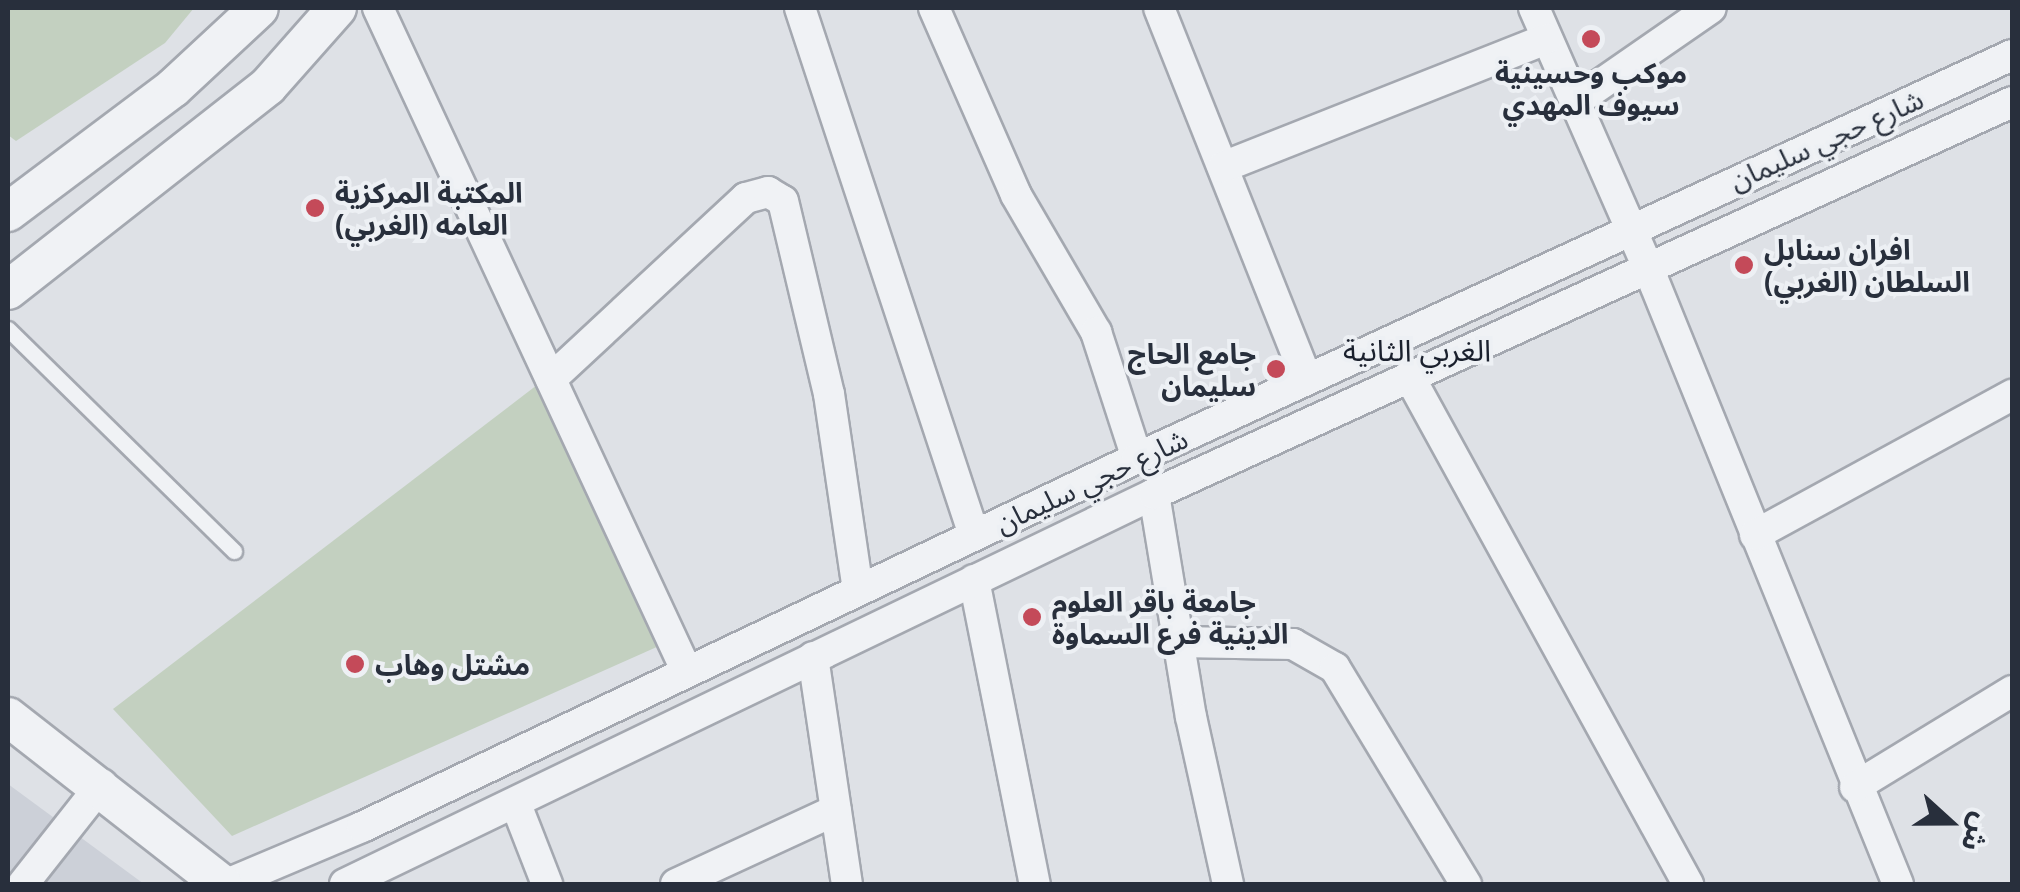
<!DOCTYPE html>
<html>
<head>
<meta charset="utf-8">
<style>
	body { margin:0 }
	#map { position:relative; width:2020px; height:892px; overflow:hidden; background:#dee1e6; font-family:"Open Sans","Noto Sans Arabic",sans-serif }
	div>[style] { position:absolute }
	.built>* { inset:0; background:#ccd0d8 }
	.green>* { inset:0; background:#c3d0c0 }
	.roads { filter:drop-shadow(2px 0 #a4a8b0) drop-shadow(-2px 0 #a4a8b0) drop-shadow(0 2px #a4a8b0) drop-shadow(0 -2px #a4a8b0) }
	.service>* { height:15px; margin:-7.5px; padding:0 7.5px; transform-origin:7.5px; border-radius:7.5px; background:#f0f2f5 }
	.minor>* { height:30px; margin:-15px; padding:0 15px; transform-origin:15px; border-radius:15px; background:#f0f2f5 }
	.tertiary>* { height:38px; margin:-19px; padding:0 19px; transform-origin:19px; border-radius:19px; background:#f0f2f5 }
	.dots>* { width:28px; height:28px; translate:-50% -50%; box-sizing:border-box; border:5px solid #edf0f4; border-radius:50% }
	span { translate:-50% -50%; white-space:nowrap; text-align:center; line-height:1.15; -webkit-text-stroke:8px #edf0f4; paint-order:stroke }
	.poi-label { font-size:28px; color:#282f3c; font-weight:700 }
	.left { translate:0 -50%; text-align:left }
	.right { translate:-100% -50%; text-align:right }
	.street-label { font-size:28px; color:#282f3c }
	.neighbourhood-label { font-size:30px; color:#1a202d }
	.frame { position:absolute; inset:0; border:10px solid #282f3c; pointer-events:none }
	.north { position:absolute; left:1900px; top:772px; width:100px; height:100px; -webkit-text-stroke:8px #edf0f4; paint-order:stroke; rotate:111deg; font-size:28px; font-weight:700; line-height:40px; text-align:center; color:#282f3c }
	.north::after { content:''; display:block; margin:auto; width:35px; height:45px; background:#282f3c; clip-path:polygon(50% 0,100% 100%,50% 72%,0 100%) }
</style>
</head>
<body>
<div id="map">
	<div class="built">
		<i style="clip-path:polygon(8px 784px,144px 884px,8px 884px)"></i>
	</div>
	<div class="green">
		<i style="clip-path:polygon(8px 8px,194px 8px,165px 43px,16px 141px,8px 135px)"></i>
		<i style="clip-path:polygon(537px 385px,659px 646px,232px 836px,113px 709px)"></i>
	</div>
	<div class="roads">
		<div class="service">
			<i style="left:8px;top:329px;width:317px;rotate:44.5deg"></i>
		</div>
		<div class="minor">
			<i style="left:378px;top:8px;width:732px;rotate:65.04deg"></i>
			<i style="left:800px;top:8px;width:555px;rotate:71.73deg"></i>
			<i style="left:934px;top:8px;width:204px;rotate:66.3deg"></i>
			<i style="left:1016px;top:195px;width:159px;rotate:59.7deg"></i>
			<i style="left:1096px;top:332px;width:133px;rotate:72deg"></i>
			<i style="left:1159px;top:8px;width:399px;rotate:68.3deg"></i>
			<i style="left:1534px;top:8px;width:281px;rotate:66.3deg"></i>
			<i style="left:1647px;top:265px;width:668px;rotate:67.93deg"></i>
			<i style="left:1575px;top:102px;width:165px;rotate:-34.7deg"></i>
			<i style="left:1223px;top:167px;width:348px;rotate:-21.6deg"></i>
			<i style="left:1409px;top:376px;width:580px;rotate:61.22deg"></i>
			<i style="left:551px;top:379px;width:266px;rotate:-42.9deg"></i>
			<i style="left:746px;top:198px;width:23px;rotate:-15deg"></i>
			<i style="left:768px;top:192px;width:17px;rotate:31deg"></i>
			<i style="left:783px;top:201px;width:198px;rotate:76.6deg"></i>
			<i style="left:829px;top:394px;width:198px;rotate:81.6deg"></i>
			<i style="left:1154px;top:494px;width:226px;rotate:80.6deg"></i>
			<i style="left:1191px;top:717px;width:171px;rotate:77.5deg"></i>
			<i style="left:1755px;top:535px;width:293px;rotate:-28.6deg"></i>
			<i style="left:974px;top:580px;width:310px;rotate:78.7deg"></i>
			<i style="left:1178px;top:642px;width:115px;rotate:1deg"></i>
			<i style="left:1293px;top:644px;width:48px;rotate:29.7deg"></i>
			<i style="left:1335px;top:668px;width:253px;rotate:58.8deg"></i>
			<i style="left:813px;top:657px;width:230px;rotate:81.5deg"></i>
			<i style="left:1855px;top:787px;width:184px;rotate:-31.4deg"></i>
			<i style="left:517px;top:807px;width:83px;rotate:68.7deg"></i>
			<i style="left:23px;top:884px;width:127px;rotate:-51.7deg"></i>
			<i style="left:227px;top:884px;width:147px;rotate:-22.9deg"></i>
			<i style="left:362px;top:827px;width:858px;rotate:-25.46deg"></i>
			<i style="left:1137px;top:458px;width:963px;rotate:-24.73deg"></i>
			<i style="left:345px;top:884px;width:898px;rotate:-25.74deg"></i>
			<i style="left:1154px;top:494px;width:943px;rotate:-24.55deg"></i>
			<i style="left:676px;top:884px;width:176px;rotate:-24.8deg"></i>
		</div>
		<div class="tertiary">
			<i style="left:8px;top:212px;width:206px;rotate:-36.9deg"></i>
			<i style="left:173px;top:88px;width:117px;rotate:-42.9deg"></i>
			<i style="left:8px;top:290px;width:330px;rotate:-38.1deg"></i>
			<i style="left:268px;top:86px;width:104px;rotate:-48.5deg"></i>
			<i style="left:8px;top:717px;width:271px;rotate:38deg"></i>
		</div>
	</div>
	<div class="dots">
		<i style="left:1591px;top:39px;background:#c44a59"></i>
		<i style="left:315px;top:208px;background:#c44a59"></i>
		<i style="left:1744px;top:265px;background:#c44a59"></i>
		<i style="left:1276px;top:369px;background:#c44a59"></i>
		<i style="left:1032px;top:617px;background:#c44a59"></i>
		<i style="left:355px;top:664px;background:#c44a59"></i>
	</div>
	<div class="poi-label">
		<span style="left:1591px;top:88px">موكب وحسينية<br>سيوف المهدي</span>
		<span class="left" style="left:335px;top:208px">المكتبة المركزية<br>العامه (الغربي)</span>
		<span class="left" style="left:1764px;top:265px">افران سنابل<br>السلطان (الغربي)</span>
		<span class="right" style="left:1256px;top:369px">جامع الحاج<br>سليمان</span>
		<span class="left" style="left:1052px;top:617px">جامعة باقر العلوم<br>الدينية فرع السماوة</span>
		<span class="left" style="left:375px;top:664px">مشتل وهاب</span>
	</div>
	<div class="street-label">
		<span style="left:1826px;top:139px;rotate:-24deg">شارع حجي سليمان</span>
		<span style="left:1091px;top:480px;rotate:-25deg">شارع حجي سليمان</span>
	</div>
	<div class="neighbourhood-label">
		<span style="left:1417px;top:350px">الغربي الثانية</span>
	</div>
	<div class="frame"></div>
	<div class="north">ش</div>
</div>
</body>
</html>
